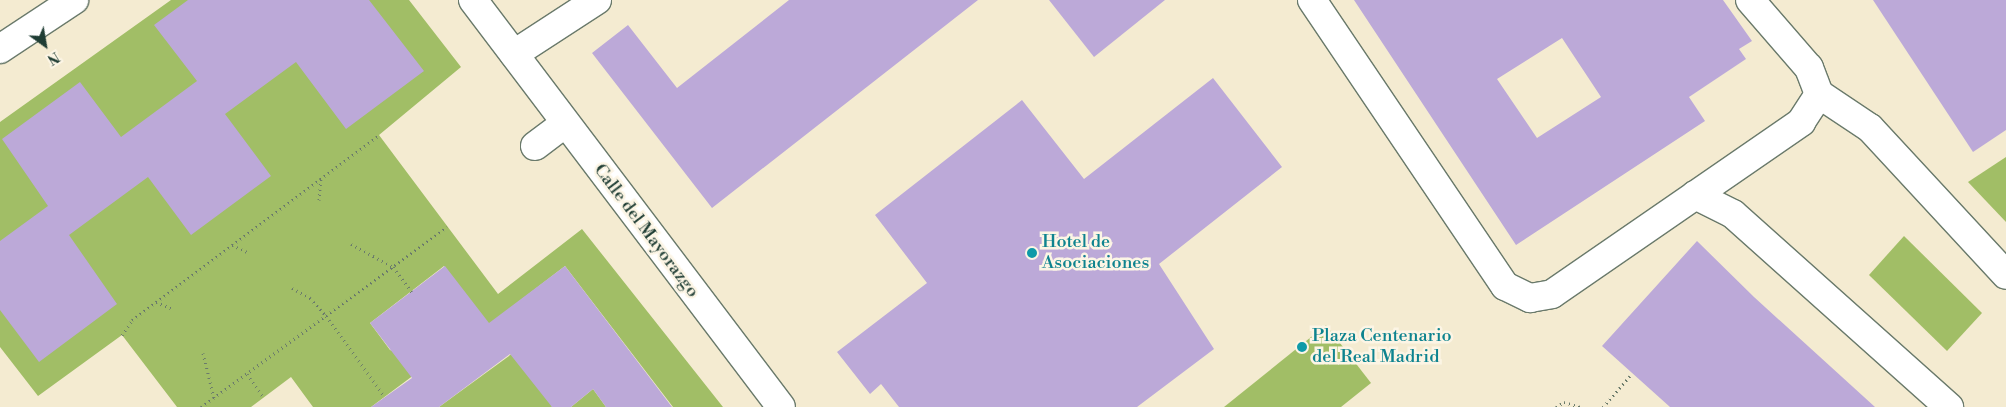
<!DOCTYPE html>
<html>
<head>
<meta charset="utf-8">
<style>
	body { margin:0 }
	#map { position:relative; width:2006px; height:407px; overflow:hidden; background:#f4ebd1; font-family:"Libre Bodoni",serif }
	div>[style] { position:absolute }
	.green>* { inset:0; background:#a1be66 }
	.building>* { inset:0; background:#bca9d8 }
	.path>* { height:3px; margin-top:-1.5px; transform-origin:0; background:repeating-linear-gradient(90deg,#6a7a6b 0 1px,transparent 0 5px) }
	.roads { filter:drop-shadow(1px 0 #6a7a6b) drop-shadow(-1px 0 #6a7a6b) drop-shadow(0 1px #6a7a6b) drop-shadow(0 -1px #6a7a6b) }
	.minor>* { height:28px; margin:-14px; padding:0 14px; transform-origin:14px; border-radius:14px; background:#fff }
	.dots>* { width:14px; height:14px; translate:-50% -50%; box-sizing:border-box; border:2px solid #fcf5e5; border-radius:50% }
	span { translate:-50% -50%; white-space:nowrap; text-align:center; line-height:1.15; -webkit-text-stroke:5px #fcf5e5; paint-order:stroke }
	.street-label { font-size:18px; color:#1f3d34 }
	.culture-label { font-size:18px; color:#0d838f }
	.left { translate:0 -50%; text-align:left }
	.north { position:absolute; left:20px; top:20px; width:50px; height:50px; -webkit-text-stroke:4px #fcf5e5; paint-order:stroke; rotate:148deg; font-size:14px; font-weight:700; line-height:20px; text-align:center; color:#1f3d34 }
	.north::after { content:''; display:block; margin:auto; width:18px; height:22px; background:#1f3d34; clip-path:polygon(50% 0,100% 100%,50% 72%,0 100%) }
</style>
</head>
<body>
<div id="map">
	<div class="green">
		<i style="clip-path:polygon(171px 0,409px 0,461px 67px,379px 135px,498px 294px,582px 229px,723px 407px,673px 407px,565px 266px,488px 325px,444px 266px,370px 323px,390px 350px,426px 366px,371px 407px,313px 407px,291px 377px,251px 407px,177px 407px,122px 335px,38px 396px,0 347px,0 122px)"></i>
		<i style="clip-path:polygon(2006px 157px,2006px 222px,1968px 182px)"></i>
		<i style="clip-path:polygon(1904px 236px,1982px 313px,1947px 351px,1869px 275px)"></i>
		<i style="clip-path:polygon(1326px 325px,1371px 383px,1341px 407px,1224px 407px)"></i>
		<i style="clip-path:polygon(528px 342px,552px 407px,439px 407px)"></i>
		<i style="clip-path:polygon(593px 389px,606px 407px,571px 407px)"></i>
	</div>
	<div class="building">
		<i style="clip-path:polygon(188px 0,369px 0,424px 71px,346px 129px,296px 62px,225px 114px,271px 176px,191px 235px,148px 177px,69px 235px,117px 304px,39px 362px,0 310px,0 241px,48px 206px,2px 139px,80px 82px,121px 137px,197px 81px,154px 25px)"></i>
		<i style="clip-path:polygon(789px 0,978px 0,712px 208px,592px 53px,628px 25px,677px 88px)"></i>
		<i style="clip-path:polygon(1049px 0,1165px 0,1094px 57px)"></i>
		<i style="clip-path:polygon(evenodd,1354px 0,1723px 0,1752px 41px,1739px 49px,1746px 59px,1689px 97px,1705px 121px,1516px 245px,1354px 0,1562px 38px,1601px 97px,1537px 138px,1497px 79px,1562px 38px)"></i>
		<i style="clip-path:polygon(1873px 0,2006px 0,2006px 130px,1973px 152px)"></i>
		<i style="clip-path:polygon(1213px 78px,1282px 167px,1159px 264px,1214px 349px,1137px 407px,899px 407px,881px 384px,870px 394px,837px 352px,927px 283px,875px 215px,1022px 100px,1084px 179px)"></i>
		<i style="clip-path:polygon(1697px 241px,1754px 297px,1875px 407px,1670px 407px,1602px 346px)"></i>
		<i style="clip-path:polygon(445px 266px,489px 323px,565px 266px,672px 407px,606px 407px,593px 389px,571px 407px,552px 407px,510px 354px,439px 407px,371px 407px,412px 378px,370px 323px)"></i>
	</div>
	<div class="path">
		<i style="left:319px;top:200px;width:22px;rotate:-85deg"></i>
		<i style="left:351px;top:244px;width:48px;rotate:28.7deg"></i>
		<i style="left:393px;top:267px;width:31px;rotate:53deg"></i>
		<i style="left:232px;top:245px;width:17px;rotate:25deg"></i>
		<i style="left:292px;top:288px;width:21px;rotate:29deg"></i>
		<i style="left:310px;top:298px;width:24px;rotate:48deg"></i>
		<i style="left:326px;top:316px;width:100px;rotate:53.9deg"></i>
		<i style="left:156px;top:302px;width:16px;rotate:22deg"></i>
		<i style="left:122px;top:335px;width:18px;rotate:-56deg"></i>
		<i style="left:132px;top:320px;width:309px;rotate:-36.8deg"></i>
		<i style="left:203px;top:353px;width:46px;rotate:76.3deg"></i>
		<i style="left:247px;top:374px;width:29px;rotate:55deg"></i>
		<i style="left:201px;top:407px;width:305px;rotate:-36.2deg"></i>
		<i style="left:1556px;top:407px;width:9px;rotate:-32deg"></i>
		<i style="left:1564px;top:402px;width:17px;rotate:17deg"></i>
		<i style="left:1603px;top:407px;width:41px;rotate:-48.9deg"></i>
	</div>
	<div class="roads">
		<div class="minor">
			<i style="left:473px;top:0;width:510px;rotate:52.88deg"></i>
			<i style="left:1312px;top:0;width:345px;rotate:56deg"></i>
			<i style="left:1505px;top:286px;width:28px;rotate:26deg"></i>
			<i style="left:1530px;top:298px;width:22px;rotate:-10deg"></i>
			<i style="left:1552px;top:294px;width:303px;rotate:-34.6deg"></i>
			<i style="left:1801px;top:122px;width:33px;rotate:-57deg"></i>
			<i style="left:1819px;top:94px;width:28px;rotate:-111deg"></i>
			<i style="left:1809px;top:68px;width:90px;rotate:-130.9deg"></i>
			<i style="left:0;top:49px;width:89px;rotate:-33.5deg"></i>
			<i style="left:514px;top:54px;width:99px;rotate:-33deg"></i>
			<i style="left:1819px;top:94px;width:61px;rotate:33.7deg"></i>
			<i style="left:1870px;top:128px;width:200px;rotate:47.2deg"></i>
			<i style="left:535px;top:146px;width:36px;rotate:-37deg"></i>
			<i style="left:1695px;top:195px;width:42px;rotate:26.6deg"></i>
			<i style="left:1733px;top:214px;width:290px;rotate:41.8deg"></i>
		</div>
	</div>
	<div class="dots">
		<i style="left:1032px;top:253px;background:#0f9aa8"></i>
		<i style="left:1302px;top:347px;background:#0f9aa8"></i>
	</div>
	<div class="street-label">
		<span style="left:646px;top:231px;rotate:53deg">Calle del Mayorazgo</span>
	</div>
	<div class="culture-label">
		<span class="left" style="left:1042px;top:253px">Hotel de<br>Asociaciones</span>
		<span class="left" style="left:1312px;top:347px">Plaza Centenario<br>del Real Madrid</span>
	</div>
	<div class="north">N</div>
</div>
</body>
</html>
